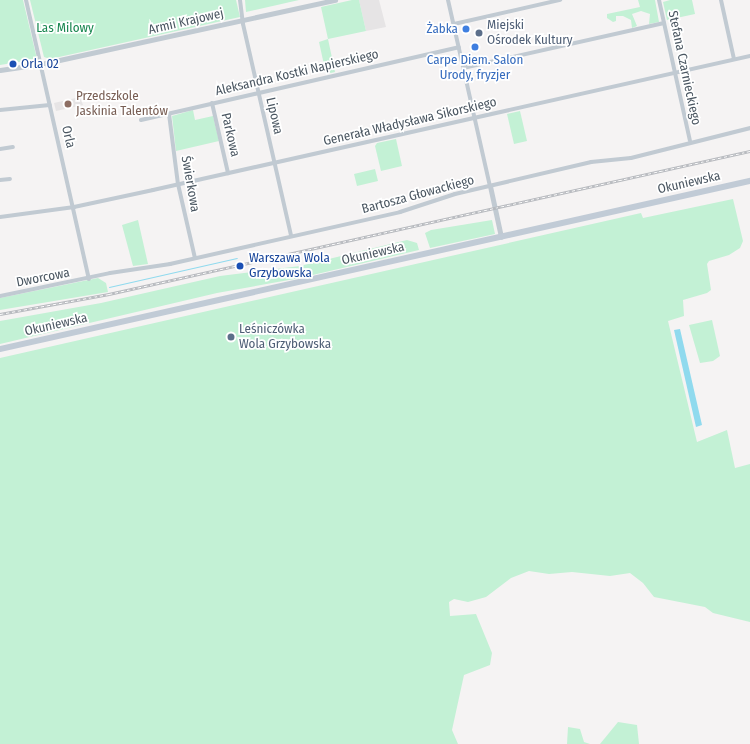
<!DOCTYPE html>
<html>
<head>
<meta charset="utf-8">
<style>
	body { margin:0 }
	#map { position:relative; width:750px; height:744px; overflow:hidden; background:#f5f3f3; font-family:"Fira Sans Condensed",sans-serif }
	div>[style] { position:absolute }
	.education>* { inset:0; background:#e6e4e5 }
	.green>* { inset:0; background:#c3f1d5 }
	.water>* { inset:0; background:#90daee }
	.stream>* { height:1px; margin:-0.5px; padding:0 0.5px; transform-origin:0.5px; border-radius:0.5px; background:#90daee }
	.minor>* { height:4px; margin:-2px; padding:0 2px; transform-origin:2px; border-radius:2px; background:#c1cad2 }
	.tertiary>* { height:5px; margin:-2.5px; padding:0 2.5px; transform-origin:2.5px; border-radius:2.5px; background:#c1cad2 }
	.secondary>* { height:5.5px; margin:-2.75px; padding:0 2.75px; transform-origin:2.75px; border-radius:2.75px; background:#c1cbd6 }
	.rail>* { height:2.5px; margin-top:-1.25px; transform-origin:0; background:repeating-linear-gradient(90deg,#fff 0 3px,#b5b8bd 0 6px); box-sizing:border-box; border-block:1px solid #b5b8bd }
	.dots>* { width:11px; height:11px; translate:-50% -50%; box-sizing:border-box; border:2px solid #fff; border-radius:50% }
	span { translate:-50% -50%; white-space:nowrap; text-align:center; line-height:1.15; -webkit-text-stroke:3.5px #fff; paint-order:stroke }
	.street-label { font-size:13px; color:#4a5661 }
	.service-label { font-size:13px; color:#4e5e75 }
	.left { translate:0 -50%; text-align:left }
	.park-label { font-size:13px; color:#17864f }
	.shop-label { font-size:13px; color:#366cbe }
	.right { translate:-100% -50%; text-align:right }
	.transit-label { font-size:13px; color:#164399 }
	.education-label { font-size:13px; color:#785e54 }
</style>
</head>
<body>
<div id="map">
	<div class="education">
		<i style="clip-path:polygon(359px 0,379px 0,386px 27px,366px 31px)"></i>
		<i style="clip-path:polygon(80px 97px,83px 105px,56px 111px,54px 103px)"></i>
	</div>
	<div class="green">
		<i style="clip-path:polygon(0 0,23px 0,37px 59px,0 65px)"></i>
		<i style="clip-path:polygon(30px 0,236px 0,240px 17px,50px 59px,44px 57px)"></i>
		<i style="clip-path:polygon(245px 0,299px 0,246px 12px)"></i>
		<i style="clip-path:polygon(352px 0,359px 0,366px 31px,328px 39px,335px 72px,326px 74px,319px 42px,328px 39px,321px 7px)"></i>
		<i style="clip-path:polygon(638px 0,655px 0,659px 22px,649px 24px,650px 14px,641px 11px,632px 14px,637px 26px,632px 28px,631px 20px,623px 16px,616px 16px,616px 21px,613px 22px,607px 18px,607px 14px,640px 7px)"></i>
		<i style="clip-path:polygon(670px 0,692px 0,695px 14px,667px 20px,663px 2px)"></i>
		<i style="clip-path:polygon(193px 110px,195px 120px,213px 116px,219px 141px,176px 151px,172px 116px)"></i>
		<i style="clip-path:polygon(520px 111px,527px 141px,514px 144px,507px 114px)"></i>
		<i style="clip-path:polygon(396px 139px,402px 166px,381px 171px,375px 146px,377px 143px)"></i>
		<i style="clip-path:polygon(375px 169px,378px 181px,357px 186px,354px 174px)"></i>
		<i style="clip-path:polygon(733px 199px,743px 241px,740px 248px,729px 255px,709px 261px,707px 264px,711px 290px,707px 293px,683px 300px,684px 316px,668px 321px,697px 442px,727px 430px,735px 468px,750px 464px,750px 622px,713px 613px,705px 607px,654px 597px,643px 583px,630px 573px,610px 576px,572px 572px,549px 574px,529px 571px,511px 578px,486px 597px,468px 602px,454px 599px,449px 602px,450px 616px,476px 614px,492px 653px,490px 665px,464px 675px,452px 730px,458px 744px,0 744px,0 358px,641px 213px,643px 218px)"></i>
		<i style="clip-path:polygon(138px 220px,148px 264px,133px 266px,122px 225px)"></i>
		<i style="clip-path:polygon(492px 220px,495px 234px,430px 248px,425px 233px,431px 230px)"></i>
		<i style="clip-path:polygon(407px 240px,417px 243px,419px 250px,300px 278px,217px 293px,0 344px,0 321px,101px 303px,220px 276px,300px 266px)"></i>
		<i style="clip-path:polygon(98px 278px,106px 283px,108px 292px,0 310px,0 298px)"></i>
		<i style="clip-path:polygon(712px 320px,720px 356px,713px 361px,700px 363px,689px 325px)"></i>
		<i style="clip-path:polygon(618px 722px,637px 725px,639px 744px,600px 744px)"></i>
		<i style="clip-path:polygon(568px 727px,580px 729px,584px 742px,590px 744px,567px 744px)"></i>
	</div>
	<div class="water">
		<i style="clip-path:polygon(680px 329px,702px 425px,696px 427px,674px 330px)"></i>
	</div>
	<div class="stream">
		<i style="left:109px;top:287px;width:131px;rotate:-12.8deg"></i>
	</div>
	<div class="minor">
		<i style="left:26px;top:0;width:286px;rotate:77.3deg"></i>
		<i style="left:240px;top:0;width:24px;rotate:83deg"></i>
		<i style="left:243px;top:24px;width:217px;rotate:77.2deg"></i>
		<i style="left:448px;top:0;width:191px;rotate:77.3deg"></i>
		<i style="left:659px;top:0;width:144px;rotate:77.6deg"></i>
		<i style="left:721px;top:0;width:60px;rotate:77.6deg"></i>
		<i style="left:454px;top:24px;width:109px;rotate:-12.8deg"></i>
		<i style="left:463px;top:68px;width:206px;rotate:-12.6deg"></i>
		<i style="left:212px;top:103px;width:72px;rotate:77.1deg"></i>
		<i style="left:0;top:110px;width:50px;rotate:-5.7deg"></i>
		<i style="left:169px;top:114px;width:71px;rotate:82.7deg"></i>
		<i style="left:178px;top:184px;width:76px;rotate:77.1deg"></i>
		<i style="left:141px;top:120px;width:326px;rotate:-12.9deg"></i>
		<i style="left:0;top:149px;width:13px;rotate:-9deg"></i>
		<i style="left:0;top:180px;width:10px;rotate:-6deg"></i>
		<i style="left:0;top:217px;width:75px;rotate:-7.7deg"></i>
		<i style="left:74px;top:207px;width:81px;rotate:-12.1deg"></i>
		<i style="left:153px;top:190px;width:612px;rotate:-12.65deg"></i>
		<i style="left:0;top:296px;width:112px;rotate:-11.8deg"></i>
		<i style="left:110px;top:273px;width:61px;rotate:-8.5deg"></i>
		<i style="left:170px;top:264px;width:236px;rotate:-12.7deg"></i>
		<i style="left:400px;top:212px;width:58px;rotate:-18.1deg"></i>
		<i style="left:455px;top:194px;width:140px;rotate:-13.2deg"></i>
		<i style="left:591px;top:162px;width:40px;rotate:-5.7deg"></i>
		<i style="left:631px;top:158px;width:123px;rotate:-14.1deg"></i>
	</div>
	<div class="tertiary">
		<i style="left:0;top:70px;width:41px;rotate:-8.3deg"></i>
		<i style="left:41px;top:64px;width:301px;rotate:-12.3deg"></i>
		<i style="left:490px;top:186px;width:52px;rotate:77.8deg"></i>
	</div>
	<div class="secondary">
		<i style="left:0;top:349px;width:769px;rotate:-12.63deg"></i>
	</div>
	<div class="rail">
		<i style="left:0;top:314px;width:111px;rotate:-10.4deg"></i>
		<i style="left:109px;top:294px;width:657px;rotate:-12.58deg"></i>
	</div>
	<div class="dots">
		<i style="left:466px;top:29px;background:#3f7fe0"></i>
		<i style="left:479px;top:33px;background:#5c6f8a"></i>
		<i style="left:475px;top:47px;background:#3f7fe0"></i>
		<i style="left:13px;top:64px;background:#1a4fb4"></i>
		<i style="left:68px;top:104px;background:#8d6e63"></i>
		<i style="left:240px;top:266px;background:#1a4fb4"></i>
		<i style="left:231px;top:337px;background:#5c6f8a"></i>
	</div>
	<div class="street-label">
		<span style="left:186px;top:22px;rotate:-13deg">Armii Krajowej</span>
		<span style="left:684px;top:68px;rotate:78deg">Stefana Czarnieckiego</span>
		<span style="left:297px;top:73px;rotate:-13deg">Aleksandra Kostki Napierskiego</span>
		<span style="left:274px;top:116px;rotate:77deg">Lipowa</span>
		<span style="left:410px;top:122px;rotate:-13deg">Generała Władysława Sikorskiego</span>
		<span style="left:230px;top:135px;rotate:77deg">Parkowa</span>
		<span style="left:68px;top:137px;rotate:77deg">Orla</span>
		<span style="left:689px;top:183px;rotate:-13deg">Okuniewska</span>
		<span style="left:190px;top:184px;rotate:80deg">Świerkowa</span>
		<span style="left:418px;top:195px;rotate:-15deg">Bartosza Głowackiego</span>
		<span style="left:373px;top:254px;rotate:-13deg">Okuniewska</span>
		<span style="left:43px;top:278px;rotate:-11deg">Dworcowa</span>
		<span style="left:56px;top:325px;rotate:-13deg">Okuniewska</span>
	</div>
	<div class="service-label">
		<span class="left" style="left:487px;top:33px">Miejski<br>Ośrodek Kultury</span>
		<span class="left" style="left:239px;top:337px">Leśniczówka<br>Wola Grzybowska</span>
	</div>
	<div class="park-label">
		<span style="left:65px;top:28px">Las Milowy</span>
	</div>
	<div class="shop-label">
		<span class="right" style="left:458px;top:29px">Żabka</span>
		<span style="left:475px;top:68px">Carpe Diem. Salon<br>Urody, fryzjer</span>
	</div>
	<div class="transit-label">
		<span class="left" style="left:21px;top:64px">Orla 02</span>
		<span class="left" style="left:249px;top:266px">Warszawa Wola<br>Grzybowska</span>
	</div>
	<div class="education-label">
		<span class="left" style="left:76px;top:104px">Przedszkole<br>Jaskinia Talentów</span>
	</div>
</div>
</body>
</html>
